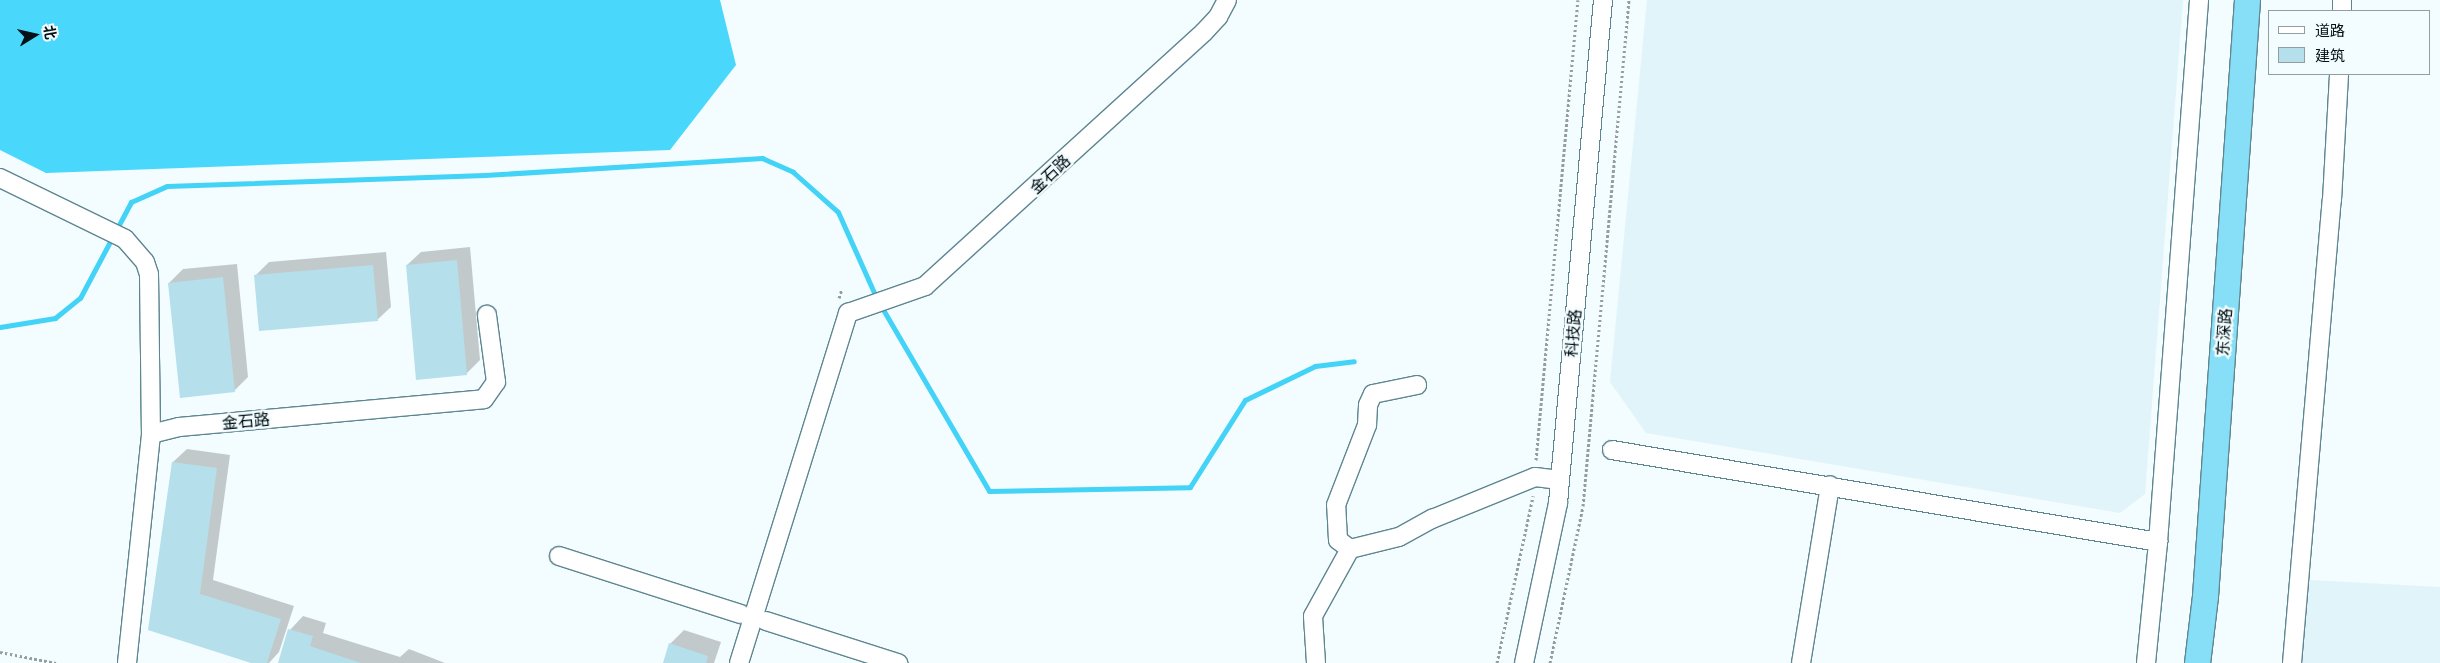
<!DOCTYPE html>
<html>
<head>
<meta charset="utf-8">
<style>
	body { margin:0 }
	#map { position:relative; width:2440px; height:663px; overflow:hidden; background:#f3fcfe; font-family:Lato,"Noto Sans SC",sans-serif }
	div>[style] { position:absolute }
	.built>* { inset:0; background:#e0f4fa }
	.forest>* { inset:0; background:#49d8fb }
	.shadow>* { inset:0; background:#0003 }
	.stream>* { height:5px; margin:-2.5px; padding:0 2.5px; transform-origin:2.5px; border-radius:2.5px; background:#42d3f6 }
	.building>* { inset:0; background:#b4dfeb }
	.path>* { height:3px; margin-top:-1.5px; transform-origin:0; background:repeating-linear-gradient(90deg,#939ea1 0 2.5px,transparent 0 5px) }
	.roads { filter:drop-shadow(1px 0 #5e8691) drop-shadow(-1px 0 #5e8691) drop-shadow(0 1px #5e8691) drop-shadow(0 -1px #5e8691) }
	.minor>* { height:18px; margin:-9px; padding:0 9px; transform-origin:9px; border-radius:9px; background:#fff }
	.highway>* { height:25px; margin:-12.5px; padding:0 12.5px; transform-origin:12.5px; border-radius:12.5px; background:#87dff7 }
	span { translate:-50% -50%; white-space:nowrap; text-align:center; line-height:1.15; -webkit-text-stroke:4.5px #f3fcfe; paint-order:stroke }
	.street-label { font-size:16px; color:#031216 }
	.legend { position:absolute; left:2268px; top:10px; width:162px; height:65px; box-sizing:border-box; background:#f3fcfe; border:1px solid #939ea1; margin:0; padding:6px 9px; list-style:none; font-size:15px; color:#031216 }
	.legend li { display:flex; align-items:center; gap:10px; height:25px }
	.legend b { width:25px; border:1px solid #939ea1 }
	.north { position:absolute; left:10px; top:10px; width:50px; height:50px; -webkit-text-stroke:4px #f3fcfe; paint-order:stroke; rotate:80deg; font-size:14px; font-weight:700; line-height:20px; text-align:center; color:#031216 }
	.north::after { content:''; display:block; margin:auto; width:18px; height:22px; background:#031216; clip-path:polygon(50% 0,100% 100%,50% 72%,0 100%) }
</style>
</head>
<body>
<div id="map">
	<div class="built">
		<i style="clip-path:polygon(1647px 0,2183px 0,2145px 494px,2120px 513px,1646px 433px,1610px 382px)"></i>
		<i style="clip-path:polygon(2309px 580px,2440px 587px,2440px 663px,2300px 663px)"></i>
	</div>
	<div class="forest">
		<i style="clip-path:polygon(0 0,720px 0,736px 65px,670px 150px,46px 173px,0 150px)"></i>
	</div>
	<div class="shadow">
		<i style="clip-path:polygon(470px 247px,480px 360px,466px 374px,407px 265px,421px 252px)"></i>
		<i style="clip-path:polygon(386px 252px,391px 307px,377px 320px,256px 275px,269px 262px)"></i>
		<i style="clip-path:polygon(237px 264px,248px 377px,234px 391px,169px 283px,183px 269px)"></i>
		<i style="clip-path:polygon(187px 449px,230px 455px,213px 580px,294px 606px,279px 652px,269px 663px,255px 663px,150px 630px,173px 462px)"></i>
		<i style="clip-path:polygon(303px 616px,326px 623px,323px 633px,400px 657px,409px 649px,445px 663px,279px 663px,290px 630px)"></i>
		<i style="clip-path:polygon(684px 630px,721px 642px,714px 663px,664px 663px,670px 644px)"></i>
	</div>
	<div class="stream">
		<i style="left:881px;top:306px;width:214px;rotate:59.7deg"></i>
		<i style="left:989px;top:491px;width:201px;rotate:-1.1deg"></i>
		<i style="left:1190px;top:487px;width:103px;rotate:-57.7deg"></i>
		<i style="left:1245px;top:400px;width:78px;rotate:-25.9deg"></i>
		<i style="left:1315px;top:366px;width:39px;rotate:-7deg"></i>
		<i style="left:0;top:327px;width:56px;rotate:-9.3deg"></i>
		<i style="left:55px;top:318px;width:32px;rotate:-39deg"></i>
		<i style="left:80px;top:298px;width:109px;rotate:-62deg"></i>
		<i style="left:131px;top:202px;width:39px;rotate:-24deg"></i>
		<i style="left:167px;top:186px;width:318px;rotate:-2deg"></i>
		<i style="left:485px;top:175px;width:278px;rotate:-3.5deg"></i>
		<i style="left:762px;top:158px;width:34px;rotate:24deg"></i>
		<i style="left:793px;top:172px;width:60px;rotate:41.6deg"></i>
		<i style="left:838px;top:212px;width:95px;rotate:65.9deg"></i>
	</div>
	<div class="building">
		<i style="clip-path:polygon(457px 260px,467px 375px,416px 380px,406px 265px)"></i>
		<i style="clip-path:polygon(373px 265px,378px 321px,259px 331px,254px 275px)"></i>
		<i style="clip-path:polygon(223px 277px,235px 392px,180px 398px,168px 283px)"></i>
		<i style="clip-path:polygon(172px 462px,217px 468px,200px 594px,281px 619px,267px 663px,251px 663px,148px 630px)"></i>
		<i style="clip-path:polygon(288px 629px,313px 636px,310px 646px,361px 663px,278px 663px)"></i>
		<i style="clip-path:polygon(669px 643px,708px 656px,706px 663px,663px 663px)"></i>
	</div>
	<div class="path">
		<i style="left:839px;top:298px;width:9px;rotate:-72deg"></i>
		<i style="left:1536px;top:460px;width:462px;rotate:-84.8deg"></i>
		<i style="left:0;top:652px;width:57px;rotate:11.1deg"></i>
		<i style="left:1497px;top:663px;width:171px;rotate:-77.8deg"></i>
		<i style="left:1550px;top:663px;width:160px;rotate:-78.1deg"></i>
		<i style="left:1583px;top:506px;width:508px;rotate:-84.81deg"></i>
	</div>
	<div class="roads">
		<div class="minor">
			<i style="left:2342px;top:11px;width:11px;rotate:-90deg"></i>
			<i style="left:0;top:178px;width:139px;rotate:26deg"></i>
			<i style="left:125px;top:239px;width:30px;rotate:49deg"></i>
			<i style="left:145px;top:262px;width:13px;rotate:72deg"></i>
			<i style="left:149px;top:274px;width:160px;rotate:89.3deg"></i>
			<i style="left:1612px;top:450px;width:554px;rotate:9.56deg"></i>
			<i style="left:1350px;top:549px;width:15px;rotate:-143deg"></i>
			<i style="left:1338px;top:540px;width:35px;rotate:-93deg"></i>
			<i style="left:1336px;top:505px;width:86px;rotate:-68.8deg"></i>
			<i style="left:1367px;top:425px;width:20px;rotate:-87deg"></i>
			<i style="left:1368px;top:405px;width:12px;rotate:-66deg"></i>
			<i style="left:1373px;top:394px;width:45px;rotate:-11.6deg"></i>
			<i style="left:559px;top:556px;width:191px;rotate:17.7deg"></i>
			<i style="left:766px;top:621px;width:139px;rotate:17.7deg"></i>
			<i style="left:127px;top:663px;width:230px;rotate:-84deg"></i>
			<i style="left:151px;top:434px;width:29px;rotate:-14deg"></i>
			<i style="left:179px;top:427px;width:306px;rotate:-5.2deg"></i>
			<i style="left:484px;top:399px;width:21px;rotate:-55deg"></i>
			<i style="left:496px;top:382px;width:68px;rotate:-97.7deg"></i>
			<i style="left:739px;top:663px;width:367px;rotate:-72.7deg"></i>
			<i style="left:848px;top:313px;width:82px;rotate:-19.3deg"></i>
			<i style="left:925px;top:286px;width:377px;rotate:-42.3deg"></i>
			<i style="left:1204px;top:32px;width:21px;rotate:-47deg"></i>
			<i style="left:1218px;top:17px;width:19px;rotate:-62deg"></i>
			<i style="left:1316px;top:663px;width:47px;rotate:-93.7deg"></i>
			<i style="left:1313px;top:616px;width:77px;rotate:-61.1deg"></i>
			<i style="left:1350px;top:549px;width:50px;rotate:-13.8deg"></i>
			<i style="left:1399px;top:537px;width:38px;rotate:-29deg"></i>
			<i style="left:1432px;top:519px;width:111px;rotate:-22.2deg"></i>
			<i style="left:1535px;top:477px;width:25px;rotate:7deg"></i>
			<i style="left:1524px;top:663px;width:164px;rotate:-78deg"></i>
			<i style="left:1558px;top:503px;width:505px;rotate:-84.89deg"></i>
			<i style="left:1801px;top:663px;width:180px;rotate:-80.7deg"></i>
			<i style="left:2146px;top:663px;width:122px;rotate:-84.3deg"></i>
			<i style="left:2158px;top:542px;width:544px;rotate:-85.67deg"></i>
			<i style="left:2292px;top:663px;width:465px;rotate:-85.1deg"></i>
			<i style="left:2332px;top:200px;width:126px;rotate:-86.8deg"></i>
		</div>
		<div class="highway">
			<i style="left:2197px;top:663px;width:67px;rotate:-83.2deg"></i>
			<i style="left:2205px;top:596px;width:597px;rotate:-85.97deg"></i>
		</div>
	</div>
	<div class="street-label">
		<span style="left:1050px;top:174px;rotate:-43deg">金石路</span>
		<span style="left:2224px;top:332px;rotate:-86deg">东深路</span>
		<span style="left:1573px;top:333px;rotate:-85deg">科技路</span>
		<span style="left:246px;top:421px;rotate:-5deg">金石路</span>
	</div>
	<ul class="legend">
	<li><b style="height:6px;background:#fff"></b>道路</li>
	<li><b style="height:14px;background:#b4dfeb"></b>建筑</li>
	</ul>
	<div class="north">北</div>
</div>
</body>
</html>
